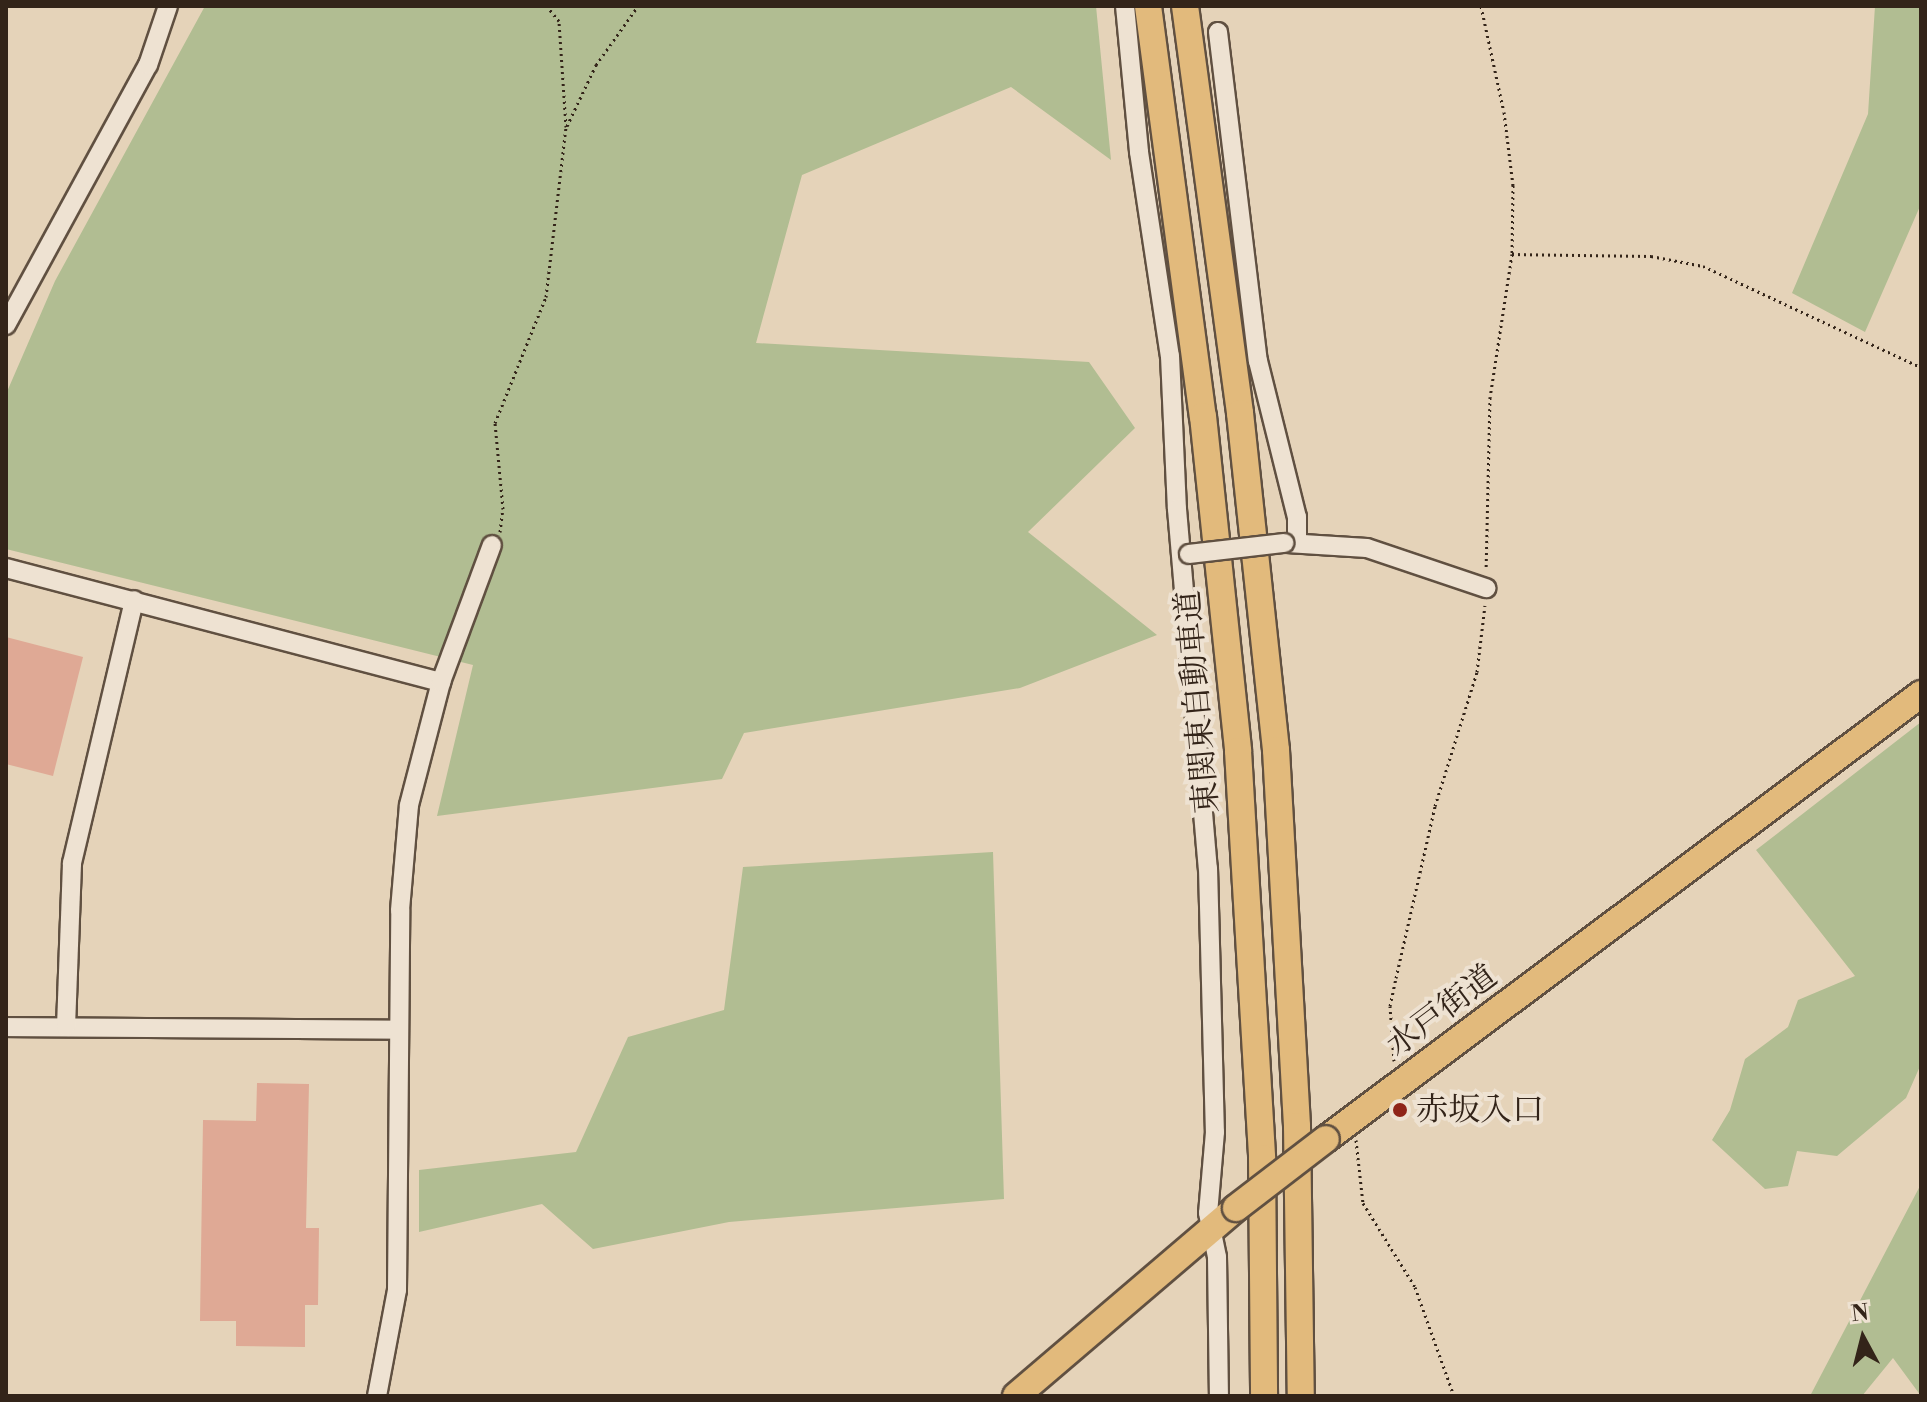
<!DOCTYPE html>
<html>
<head>
<meta charset="utf-8">
<style>
	body { margin:0 }
	#map { position:relative; width:1927px; height:1402px; overflow:hidden; background:#e5d3b9; font-family:"Libre Bodoni","Noto Serif JP",serif }
	div>[style] { position:absolute }
	.green>* { inset:0; background:#b1bd92 }
	.building>* { inset:0; background:#dfa995 }
	.path>* { height:3px; margin-top:-1.5px; transform-origin:0; background:repeating-linear-gradient(90deg,#332419 0 2px,transparent 0 6px) }
	.roads { filter:drop-shadow(2px 0 #605041) drop-shadow(-2px 0 #605041) drop-shadow(0 2px #605041) drop-shadow(0 -2px #605041) }
	.minor>* { height:18px; margin:-9px; padding:0 9px; transform-origin:9px; border-radius:9px; background:#eee2d2 }
	.highway>* { height:26px; margin:-13px; padding:0 13px; transform-origin:13px; border-radius:13px; background:#e2ba7c }
	.bridges { filter:drop-shadow(2px 0 #605041) drop-shadow(-2px 0 #605041) drop-shadow(0 2px #605041) drop-shadow(0 -2px #605041) }
	.minor-bridge>* { height:18px; margin:-9px; padding:0 9px; transform-origin:9px; border-radius:9px; background:#eee2d2 }
	.highway-bridge>* { height:26px; margin:-13px; padding:0 13px; transform-origin:13px; border-radius:13px; background:#e2ba7c }
	.dots>* { width:22px; height:22px; translate:-50% -50%; box-sizing:border-box; border:4px solid #eee2d2; border-radius:50% }
	span { translate:-50% -50%; white-space:nowrap; text-align:center; line-height:1.15; -webkit-text-stroke:8px #eee2d2; paint-order:stroke }
	.street-label { font-size:32px; color:#332419 }
	.poi-label { font-size:32px; color:#332419 }
	.left { translate:0 -50%; text-align:left }
	.frame { position:absolute; inset:0; border:8px solid #332419; pointer-events:none }
	.north { position:absolute; left:1823px; top:1298px; width:80px; height:80px; -webkit-text-stroke:6px #eee2d2; paint-order:stroke; rotate:353deg; font-size:22px; font-weight:700; line-height:32px; text-align:center; color:#332419 }
	.north::after { content:''; display:block; margin:auto; width:28px; height:36px; background:#332419; clip-path:polygon(50% 0,100% 100%,50% 72%,0 100%) }
</style>
</head>
<body>
<div id="map">
	<div class="green">
		<i style="clip-path:polygon(205px 6px,1096px 6px,1111px 160px,1011px 87px,802px 175px,756px 343px,1089px 362px,1135px 428px,1028px 532px,1157px 635px,1020px 688px,744px 733px,722px 779px,437px 816px,473px 665px,6px 549px,6px 394px,55px 281px)"></i>
		<i style="clip-path:polygon(1875px 6px,1921px 6px,1921px 204px,1865px 332px,1792px 293px,1868px 114px)"></i>
		<i style="clip-path:polygon(1921px 722px,1921px 1064px,1906px 1098px,1837px 1156px,1797px 1151px,1788px 1186px,1765px 1189px,1712px 1140px,1730px 1110px,1745px 1059px,1788px 1027px,1798px 1000px,1855px 976px,1756px 850px)"></i>
		<i style="clip-path:polygon(993px 852px,1004px 1199px,729px 1222px,593px 1249px,542px 1204px,419px 1232px,419px 1170px,576px 1152px,628px 1037px,724px 1010px,743px 867px)"></i>
		<i style="clip-path:polygon(1921px 1184px,1921px 1396px,1893px 1358px,1862px 1396px,1810px 1396px)"></i>
	</div>
	<div class="building">
		<i style="clip-path:polygon(6px 637px,83px 657px,53px 776px,6px 764px)"></i>
		<i style="clip-path:polygon(257px 1083px,309px 1084px,306px 1228px,319px 1228px,318px 1305px,305px 1305px,305px 1347px,236px 1346px,236px 1321px,200px 1321px,203px 1120px,256px 1121px)"></i>
	</div>
	<div class="path">
		<i style="left:1481px;top:6px;width:108px;rotate:77.8deg"></i>
		<i style="left:1504px;top:112px;width:74px;rotate:83deg"></i>
		<i style="left:1513px;top:185px;width:69px;rotate:90.8deg"></i>
		<i style="left:1512px;top:254px;width:145px;rotate:98.7deg"></i>
		<i style="left:1490px;top:397px;width:172px;rotate:91.3deg"></i>
		<i style="left:567px;top:126px;width:68px;rotate:-64.6deg"></i>
		<i style="left:596px;top:65px;width:72px;rotate:-54.6deg"></i>
		<i style="left:1512px;top:254px;width:139px;rotate:0.8deg"></i>
		<i style="left:1651px;top:256px;width:53px;rotate:10.9deg"></i>
		<i style="left:1703px;top:266px;width:240px;rotate:24.9deg"></i>
		<i style="left:500px;top:532px;width:23px;rotate:-83deg"></i>
		<i style="left:503px;top:509px;width:86px;rotate:-95.3deg"></i>
		<i style="left:495px;top:423px;width:136px;rotate:-68deg"></i>
		<i style="left:546px;top:297px;width:171px;rotate:-83.3deg"></i>
		<i style="left:566px;top:127px;width:106px;rotate:-93.8deg"></i>
		<i style="left:559px;top:21px;width:19px;rotate:-129deg"></i>
		<i style="left:1394px;top:1061px;width:55px;rotate:-94.2deg"></i>
		<i style="left:1390px;top:1006px;width:29px;rotate:-78deg"></i>
		<i style="left:1396px;top:978px;width:176px;rotate:-77.2deg"></i>
		<i style="left:1435px;top:806px;width:140px;rotate:-72.6deg"></i>
		<i style="left:1477px;top:672px;width:67px;rotate:-83.2deg"></i>
		<i style="left:1356px;top:1140px;width:63px;rotate:83.7deg"></i>
		<i style="left:1363px;top:1203px;width:99px;rotate:58.2deg"></i>
		<i style="left:1415px;top:1287px;width:116px;rotate:70.3deg"></i>
	</div>
	<div class="roads">
		<div class="minor">
			<i style="left:1125px;top:6px;width:147px;rotate:84.5deg"></i>
			<i style="left:1139px;top:152px;width:206px;rotate:81.4deg"></i>
			<i style="left:1170px;top:356px;width:153px;rotate:87.4deg"></i>
			<i style="left:1177px;top:509px;width:360px;rotate:85.1deg"></i>
			<i style="left:1208px;top:868px;width:264px;rotate:88.5deg"></i>
			<i style="left:1215px;top:1132px;width:81px;rotate:94.9deg"></i>
			<i style="left:1208px;top:1213px;width:45px;rotate:78.4deg"></i>
			<i style="left:1217px;top:1257px;width:139px;rotate:89.2deg"></i>
			<i style="left:1218px;top:32px;width:331px;rotate:83.1deg"></i>
			<i style="left:1258px;top:361px;width:161px;rotate:76deg"></i>
			<i style="left:1297px;top:517px;width:26px;rotate:90deg"></i>
			<i style="left:6px;top:325px;width:296px;rotate:-61.4deg"></i>
			<i style="left:148px;top:65px;width:62px;rotate:-71.3deg"></i>
			<i style="left:1287px;top:543px;width:80px;rotate:3.6deg"></i>
			<i style="left:1367px;top:548px;width:126px;rotate:18.6deg"></i>
			<i style="left:6px;top:568px;width:450px;rotate:14.7deg"></i>
			<i style="left:6px;top:1027px;width:393px;rotate:0.4deg"></i>
			<i style="left:66px;top:1027px;width:164px;rotate:-87.9deg"></i>
			<i style="left:72px;top:863px;width:270px;rotate:-76.7deg"></i>
			<i style="left:377px;top:1396px;width:108px;rotate:-79.3deg"></i>
			<i style="left:397px;top:1290px;width:380px;rotate:-89.5deg"></i>
			<i style="left:400px;top:910px;width:105px;rotate:-85.1deg"></i>
			<i style="left:409px;top:805px;width:127px;rotate:-75.4deg"></i>
			<i style="left:441px;top:682px;width:146px;rotate:-69.6deg"></i>
		</div>
		<div class="highway">
			<i style="left:1148px;top:6px;width:414px;rotate:82.4deg"></i>
			<i style="left:1203px;top:416px;width:337px;rotate:84deg"></i>
			<i style="left:1238px;top:751px;width:408px;rotate:86.6deg"></i>
			<i style="left:1262px;top:1158px;width:238px;rotate:89.5deg"></i>
			<i style="left:1185px;top:6px;width:411px;rotate:82.3deg"></i>
			<i style="left:1240px;top:413px;width:339px;rotate:83.9deg"></i>
			<i style="left:1276px;top:750px;width:377px;rotate:86.8deg"></i>
			<i style="left:1297px;top:1126px;width:270px;rotate:89.2deg"></i>
			<i style="left:1326px;top:1139px;width:743px;rotate:-36.79deg"></i>
			<i style="left:1016px;top:1396px;width:289px;rotate:-40.5deg"></i>
		</div>
	</div>
	<div class="bridges">
		<div class="minor-bridge">
			<i style="left:1189px;top:554px;width:96px;rotate:-6.6deg"></i>
		</div>
		<div class="highway-bridge">
			<i style="left:1236px;top:1208px;width:113px;rotate:-37.5deg"></i>
		</div>
	</div>
	<div class="dots">
		<i style="left:1400px;top:1110px;background:#8f2418"></i>
	</div>
	<div class="street-label">
		<span style="left:1198px;top:702px;rotate:-95deg">東関東自動車道</span>
		<span style="left:1442px;top:1011px;rotate:-37deg">水戸街道</span>
	</div>
	<div class="poi-label">
		<span class="left" style="left:1416px;top:1110px">赤坂入口</span>
	</div>
	<div class="frame"></div>
	<div class="north">N</div>
</div>
</body>
</html>
